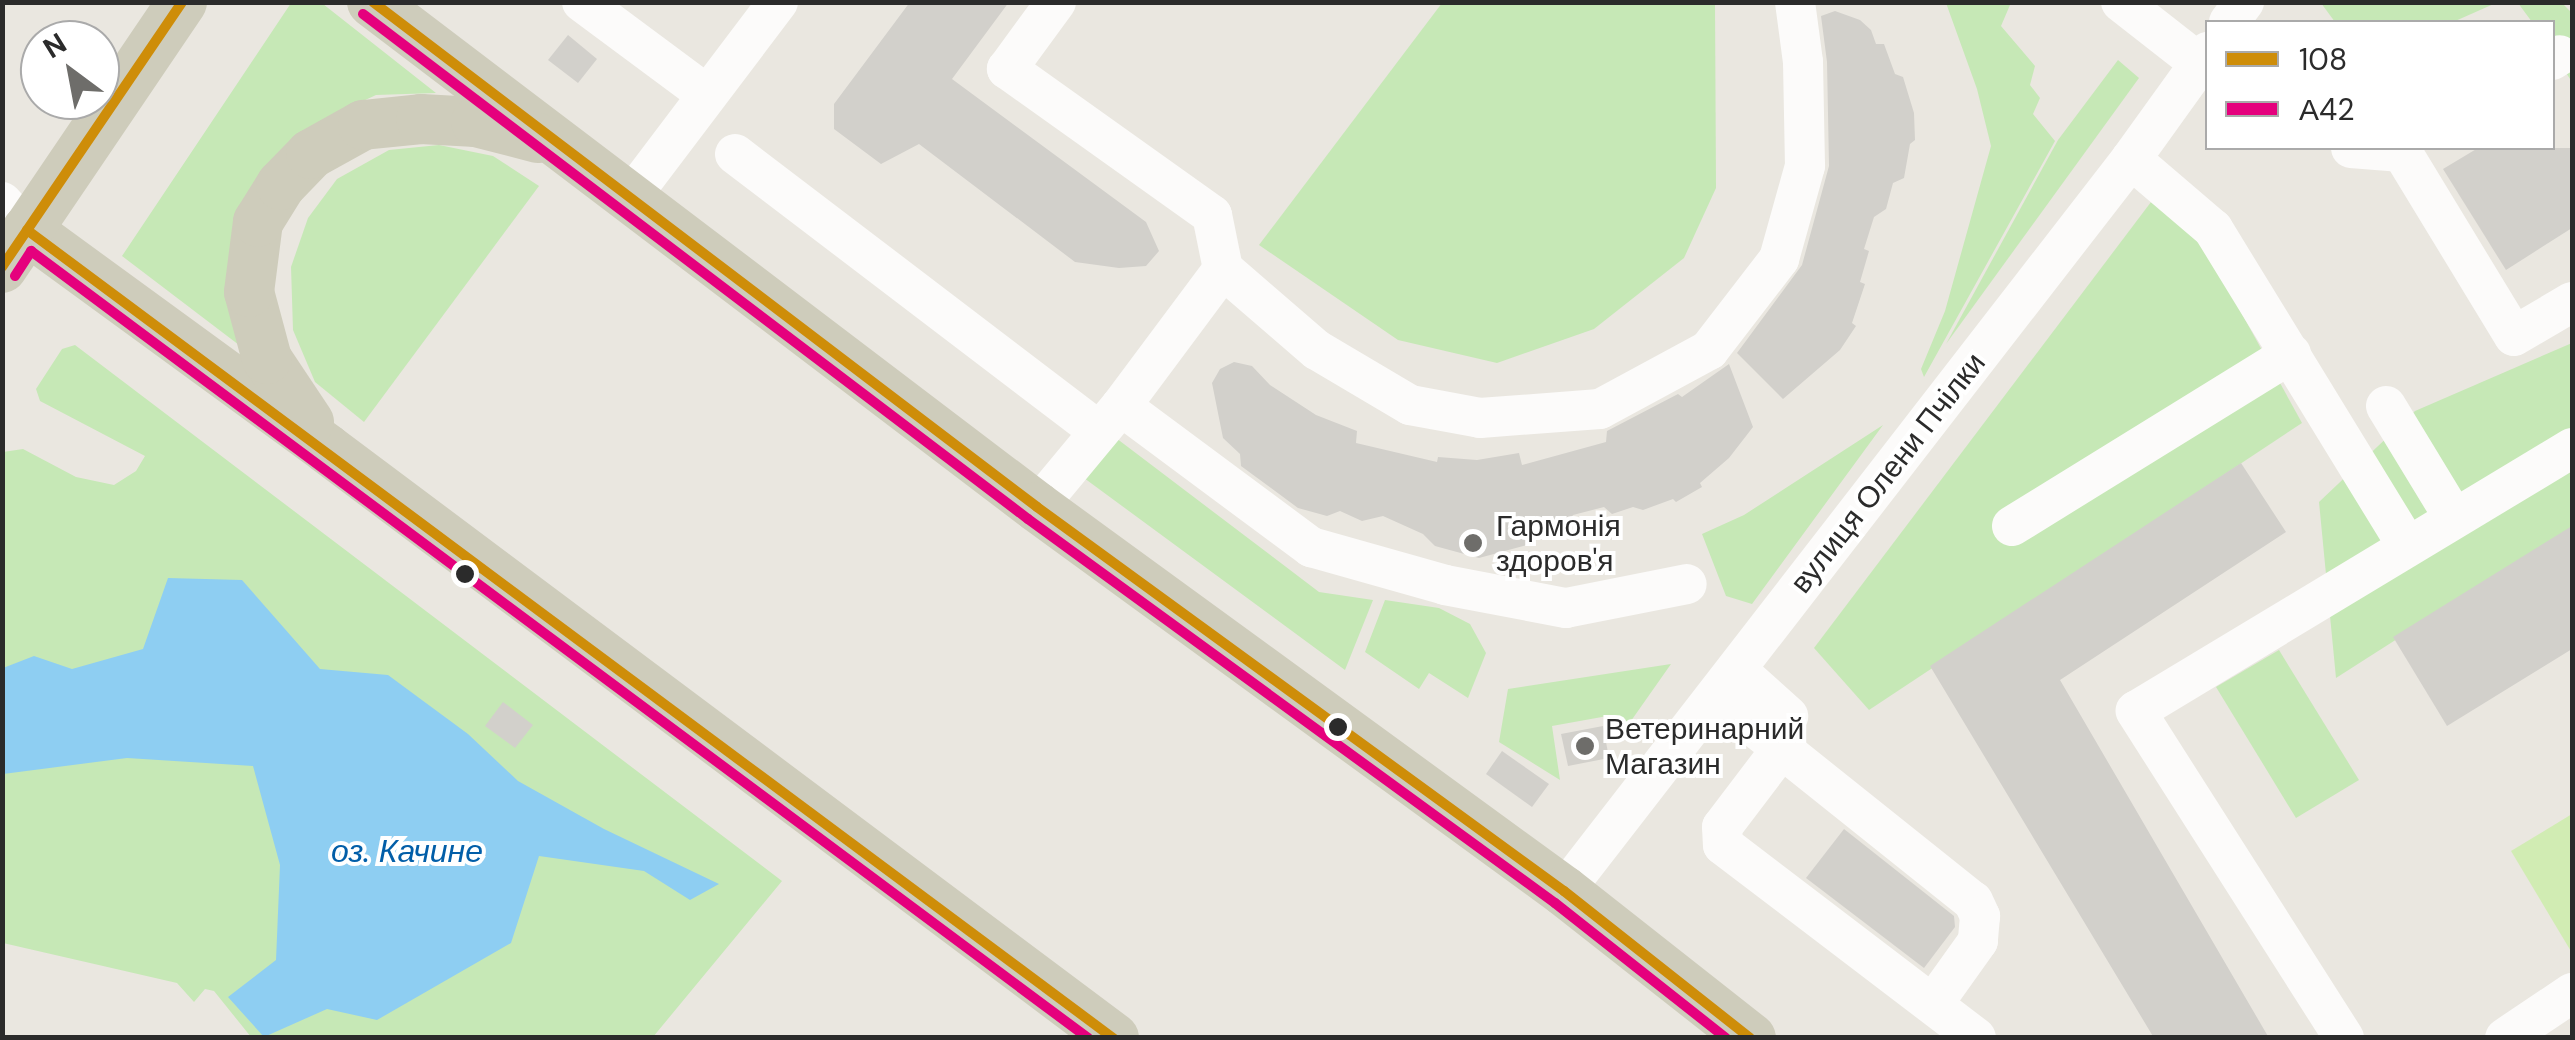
<!DOCTYPE html>
<html>
<head>
<meta charset="utf-8">
<style>
	body { margin:0 }
	#map { position:relative; width:2575px; height:1040px; overflow:hidden; background:#eae7e0; font-family:"DM Sans",sans-serif }
	div>[style] { position:absolute }
	.green>* { inset:0; background:#c6e8b6 }
	.pitch>* { inset:0; background:#d1ecb3 }
	.water>* { inset:0; background:#8ecef2 }
	.building>* { inset:0; background:#d2d0cb }
	.minor>* { height:40px; margin:-20px; padding:0 20px; transform-origin:20px; border-radius:20px; background:#fcfbfa }
	.major>* { height:50px; margin:-25px; padding:0 25px; transform-origin:25px; border-radius:25px; background:#ceccbb }
	.bus-1>* { height:10px; margin:-5px; padding:0 5px; transform-origin:5px; border-radius:5px; background:#ce8d09 }
	.bus-2>* { height:10px; margin:-5px; padding:0 5px; transform-origin:5px; border-radius:5px; background:#e5007d }
	.dots>* { width:28px; height:28px; translate:-50% -50%; box-sizing:border-box; border:5px solid #fff; border-radius:50% }
	span { translate:-50% -50%; white-space:nowrap; text-align:center; line-height:1.15; -webkit-text-stroke:8px #fff; paint-order:stroke }
	.street-label { font-size:30px; color:#2b2b2b }
	.poi-label { font-size:30px; color:#2b2b2b }
	.left { translate:0 -50%; text-align:left }
	.water-label { font-size:32px; color:#025ea8; font-style:italic }
	.frame { position:absolute; inset:0; border:5px solid #2b2b2b; pointer-events:none }
	.legend { position:absolute; left:2205px; top:20px; width:350px; height:130px; box-sizing:border-box; background:#fff; border:2px solid #aaa; margin:0; padding:12px 18px; list-style:none; font-size:30px; color:#2b2b2b }
	.legend li { display:flex; align-items:center; gap:20px; height:50px }
	.legend b { width:50px; border:2px solid #aaa }
	.north { position:absolute; left:20px; top:20px; width:100px; height:100px; box-sizing:border-box; background:#fff; border:2px solid #aaa; border-radius:50%; rotate:328deg; font-size:28px; font-weight:700; line-height:40px; text-align:center; color:#2b2b2b }
	.north::after { content:''; display:block; margin:auto; width:35px; height:45px; background:#6e6d6a; clip-path:polygon(50% 0,100% 100%,50% 72%,0 100%) }
</style>
</head>
<body>
<div id="map">
	<div class="green">
		<i style="clip-path:polygon(291px 3px,323px 4px,436px 93px,376px 95px,333px 115px,293px 144px,239px 345px,122px 256px)"></i>
		<i style="clip-path:polygon(1442px 3px,1715px 3px,1716px 188px,1684px 258px,1594px 329px,1497px 363px,1398px 340px,1259px 245px)"></i>
		<i style="clip-path:polygon(1946px 3px,2010px 5px,2001px 26px,2035px 66px,2030px 85px,2040px 98px,2033px 114px,2055px 141px,1924px 377px,1921px 369px,1945px 311px,1991px 146px,1977px 89px)"></i>
		<i style="clip-path:polygon(2321px 3px,2496px 3px,2453px 22px,2335px 22px)"></i>
		<i style="clip-path:polygon(2518px 3px,2562px 3px,2572px 13px,2572px 82px,2553px 53px,2552px 22px,2532px 22px)"></i>
		<i style="clip-path:polygon(2118px 60px,2139px 78px,1946px 344px,2058px 140px)"></i>
		<i style="clip-path:polygon(439px 145px,493px 156px,539px 186px,364px 422px,315px 382px,293px 330px,291px 267px,308px 218px,337px 179px,389px 150px)"></i>
		<i style="clip-path:polygon(2151px 202px,2198px 234px,2302px 423px,1869px 710px,1814px 648px)"></i>
		<i style="clip-path:polygon(2572px 343px,2572px 527px,2336px 678px,2319px 502px,2415px 411px)"></i>
		<i style="clip-path:polygon(75px 345px,782px 881px,653px 1037px,251px 1037px,214px 991px,205px 989px,194px 1002px,177px 983px,3px 943px,3px 452px,23px 449px,76px 477px,114px 485px,136px 471px,145px 456px,40px 401px,36px 389px,62px 349px)"></i>
		<i style="clip-path:polygon(1883px 425px,1752px 604px,1726px 596px,1702px 534px,1744px 515px)"></i>
		<i style="clip-path:polygon(1116px 438px,1319px 592px,1373px 600px,1345px 670px,1084px 478px)"></i>
		<i style="clip-path:polygon(1385px 600px,1439px 608px,1470px 624px,1486px 653px,1468px 698px,1429px 673px,1419px 689px,1365px 652px)"></i>
		<i style="clip-path:polygon(2279px 650px,2359px 780px,2296px 818px,2216px 687px)"></i>
		<i style="clip-path:polygon(1671px 664px,1619px 738px,1613px 715px,1552px 726px,1560px 780px,1499px 742px,1508px 689px)"></i>
	</div>
	<div class="pitch">
		<i style="clip-path:polygon(2572px 814px,2572px 953px,2511px 851px)"></i>
	</div>
	<div class="water">
		<i style="clip-path:polygon(168px 578px,242px 580px,320px 669px,388px 675px,468px 734px,518px 781px,604px 829px,719px 884px,690px 900px,644px 871px,539px 856px,511px 943px,377px 1020px,327px 1009px,264px 1037px,228px 997px,276px 960px,280px 865px,253px 766px,127px 758px,3px 774px,3px 668px,34px 656px,72px 669px,143px 649px)"></i>
	</div>
	<div class="building">
		<i style="clip-path:polygon(910px 2px,1009px 2px,952px 79px,1146px 222px,1159px 251px,1146px 266px,1119px 268px,1075px 262px,919px 144px,881px 164px,834px 129px,834px 104px)"></i>
		<i style="clip-path:polygon(1835px 11px,1860px 20px,1871px 30px,1876px 44px,1884px 44px,1895px 74px,1903px 77px,1914px 113px,1915px 140px,1910px 144px,1904px 178px,1893px 183px,1886px 209px,1874px 217px,1864px 249px,1869px 251px,1860px 282px,1865px 284px,1852px 323px,1856px 326px,1840px 350px,1783px 399px,1737px 353px,1802px 265px,1829px 166px,1827px 62px,1821px 16px)"></i>
		<i style="clip-path:polygon(568px 35px,597px 59px,578px 83px,548px 60px)"></i>
		<i style="clip-path:polygon(2478px 148px,2572px 148px,2572px 228px,2506px 270px,2443px 169px)"></i>
		<i style="clip-path:polygon(1234px 362px,1252px 366px,1270px 385px,1316px 415px,1357px 431px,1356px 443px,1437px 462px,1438px 457px,1477px 460px,1519px 453px,1522px 465px,1606px 442px,1607px 431px,1678px 394px,1682px 397px,1729px 364px,1753px 427px,1729px 458px,1700px 483px,1702px 487px,1676px 502px,1673px 499px,1643px 510px,1633px 507px,1612px 514px,1604px 507px,1573px 515px,1567px 525px,1543px 532px,1534px 543px,1479px 558px,1435px 546px,1423px 534px,1383px 516px,1362px 521px,1340px 511px,1327px 516px,1298px 508px,1241px 466px,1240px 454px,1223px 438px,1212px 383px,1220px 369px)"></i>
		<i style="clip-path:polygon(2241px 463px,2286px 532px,2060px 680px,2269px 1038px,2154px 1038px,1930px 666px)"></i>
		<i style="clip-path:polygon(2572px 526px,2572px 649px,2447px 726px,2393px 637px)"></i>
		<i style="clip-path:polygon(503px 702px,533px 725px,515px 748px,485px 726px)"></i>
		<i style="clip-path:polygon(1603px 726px,1609px 758px,1568px 766px,1561px 734px)"></i>
		<i style="clip-path:polygon(1502px 751px,1549px 784px,1532px 807px,1486px 774px)"></i>
		<i style="clip-path:polygon(1844px 829px,1954px 916px,1955px 927px,1924px 968px,1806px 878px)"></i>
	</div>
	<div class="minor">
		<i style="left:582px;top:2px;width:154px;rotate:36.6deg"></i>
		<i style="left:2121px;top:2px;width:99px;rotate:38deg"></i>
		<i style="left:2229px;top:22px;width:25px;rotate:-53deg"></i>
		<i style="left:2552px;top:60px;width:9px;rotate:-32deg"></i>
		<i style="left:2351px;top:148px;width:51px;rotate:4.5deg"></i>
		<i style="left:2402px;top:152px;width:215px;rotate:58.7deg"></i>
		<i style="left:2514px;top:336px;width:67px;rotate:-30.4deg"></i>
		<i style="left:735px;top:154px;width:457px;rotate:37.3deg"></i>
		<i style="left:2131px;top:159px;width:108px;rotate:40.5deg"></i>
		<i style="left:2213px;top:229px;width:369px;rotate:58.5deg"></i>
		<i style="left:629px;top:199px;width:247px;rotate:-52.9deg"></i>
		<i style="left:2px;top:202px;width:38px;rotate:48deg"></i>
		<i style="left:1223px;top:269px;width:124px;rotate:40.8deg"></i>
		<i style="left:1317px;top:350px;width:108px;rotate:30.6deg"></i>
		<i style="left:1410px;top:405px;width:71px;rotate:10.5deg"></i>
		<i style="left:1480px;top:418px;width:120px;rotate:-4.3deg"></i>
		<i style="left:1600px;top:409px;width:124px;rotate:-28.4deg"></i>
		<i style="left:1709px;top:350px;width:115px;rotate:-52.4deg"></i>
		<i style="left:1779px;top:259px;width:97px;rotate:-74.4deg"></i>
		<i style="left:1805px;top:166px;width:104px;rotate:-91.1deg"></i>
		<i style="left:1803px;top:62px;width:61px;rotate:-97.6deg"></i>
		<i style="left:1121px;top:406px;width:237px;rotate:36.6deg"></i>
		<i style="left:1311px;top:547px;width:139px;rotate:15.8deg"></i>
		<i style="left:1445px;top:585px;width:123px;rotate:10.8deg"></i>
		<i style="left:1566px;top:608px;width:123px;rotate:-11.2deg"></i>
		<i style="left:2386px;top:406px;width:131px;rotate:58.7deg"></i>
		<i style="left:1037px;top:507px;width:131px;rotate:-50.3deg"></i>
		<i style="left:1121px;top:406px;width:171px;rotate:-53.3deg"></i>
		<i style="left:1223px;top:269px;width:55px;rotate:-101.5deg"></i>
		<i style="left:1212px;top:215px;width:252px;rotate:-144.5deg"></i>
		<i style="left:1007px;top:69px;width:83px;rotate:-53.8deg"></i>
		<i style="left:2012px;top:526px;width:328px;rotate:-31.7deg"></i>
		<i style="left:1737px;top:670px;width:69px;rotate:42deg"></i>
		<i style="left:1717px;top:697px;width:327px;rotate:38.6deg"></i>
		<i style="left:1973px;top:901px;width:17px;rotate:65deg"></i>
		<i style="left:1980px;top:916px;width:25px;rotate:95deg"></i>
		<i style="left:1978px;top:941px;width:77px;rotate:125.5deg"></i>
		<i style="left:1782px;top:748px;width:99px;rotate:127.2deg"></i>
		<i style="left:1722px;top:827px;width:18px;rotate:87deg"></i>
		<i style="left:1723px;top:845px;width:318px;rotate:37.3deg"></i>
		<i style="left:1564px;top:891px;width:926px;rotate:-52.24deg"></i>
		<i style="left:2131px;top:159px;width:132px;rotate:-54.3deg"></i>
		<i style="left:2344px;top:1038px;width:388px;rotate:-122.5deg"></i>
		<i style="left:2136px;top:711px;width:509px;rotate:-31.1deg"></i>
		<i style="left:2505px;top:1038px;width:81px;rotate:-33.9deg"></i>
	</div>
	<div class="major">
		<i style="left:372px;top:2px;width:835px;rotate:37.21deg"></i>
		<i style="left:1037px;top:507px;width:652px;rotate:36.08deg"></i>
		<i style="left:1564px;top:891px;width:238px;rotate:38.2deg"></i>
		<i style="left:27px;top:230px;width:371px;rotate:36.1deg"></i>
		<i style="left:327px;top:449px;width:983px;rotate:36.81deg"></i>
		<i style="left:2px;top:268px;width:321px;rotate:-55.9deg"></i>
		<i style="left:309px;top:422px;width:76px;rotate:-123.7deg"></i>
		<i style="left:267px;top:359px;width:69px;rotate:-105deg"></i>
		<i style="left:249px;top:292px;width:71px;rotate:-82.7deg"></i>
		<i style="left:258px;top:222px;width:44px;rotate:-58.1deg"></i>
		<i style="left:281px;top:185px;width:43px;rotate:-45.9deg"></i>
		<i style="left:311px;top:154px;width:60px;rotate:-29.1deg"></i>
		<i style="left:363px;top:125px;width:58px;rotate:-5.9deg"></i>
		<i style="left:421px;top:119px;width:55px;rotate:3.1deg"></i>
		<i style="left:476px;top:122px;width:64px;rotate:14.5deg"></i>
	</div>
	<div class="bus-1">
		<i style="left:373px;top:2px;width:834px;rotate:37.25deg"></i>
		<i style="left:1037px;top:507px;width:652px;rotate:36.08deg"></i>
		<i style="left:1564px;top:891px;width:237px;rotate:38.3deg"></i>
		<i style="left:27px;top:230px;width:1354px;rotate:36.65deg"></i>
		<i style="left:2px;top:267px;width:320px;rotate:-55.8deg"></i>
	</div>
	<div class="bus-2">
		<i style="left:363px;top:14px;width:835px;rotate:37.21deg"></i>
		<i style="left:1028px;top:519px;width:652px;rotate:36.08deg"></i>
		<i style="left:1555px;top:903px;width:218px;rotate:38.3deg"></i>
		<i style="left:15px;top:276px;width:30px;rotate:-57deg"></i>
		<i style="left:31px;top:251px;width:1318px;rotate:36.67deg"></i>
	</div>
	<div class="dots">
		<i style="left:1473px;top:543px;background:#6e6d6a"></i>
		<i style="left:465px;top:574px;background:#2b2b2b"></i>
		<i style="left:1338px;top:727px;background:#2b2b2b"></i>
		<i style="left:1585px;top:746px;background:#6e6d6a"></i>
	</div>
	<div class="street-label">
		<span style="left:1888px;top:473px;rotate:-52deg">вулиця Олени Пчілки</span>
	</div>
	<div class="poi-label">
		<span class="left" style="left:1496px;top:543px">Гармонія<br>здоров'я</span>
		<span class="left" style="left:1605px;top:746px">Ветеринарний<br>Магазин</span>
	</div>
	<div class="water-label">
		<span style="left:407px;top:851px">оз. Качине</span>
	</div>
	<div class="frame"></div>
	<ul class="legend">
	<li><b style="height:12px;background:#ce8d09"></b>108</li>
	<li><b style="height:12px;background:#e5007d"></b>А42</li>
	</ul>
	<div class="north">N</div>
</div>
</body>
</html>
